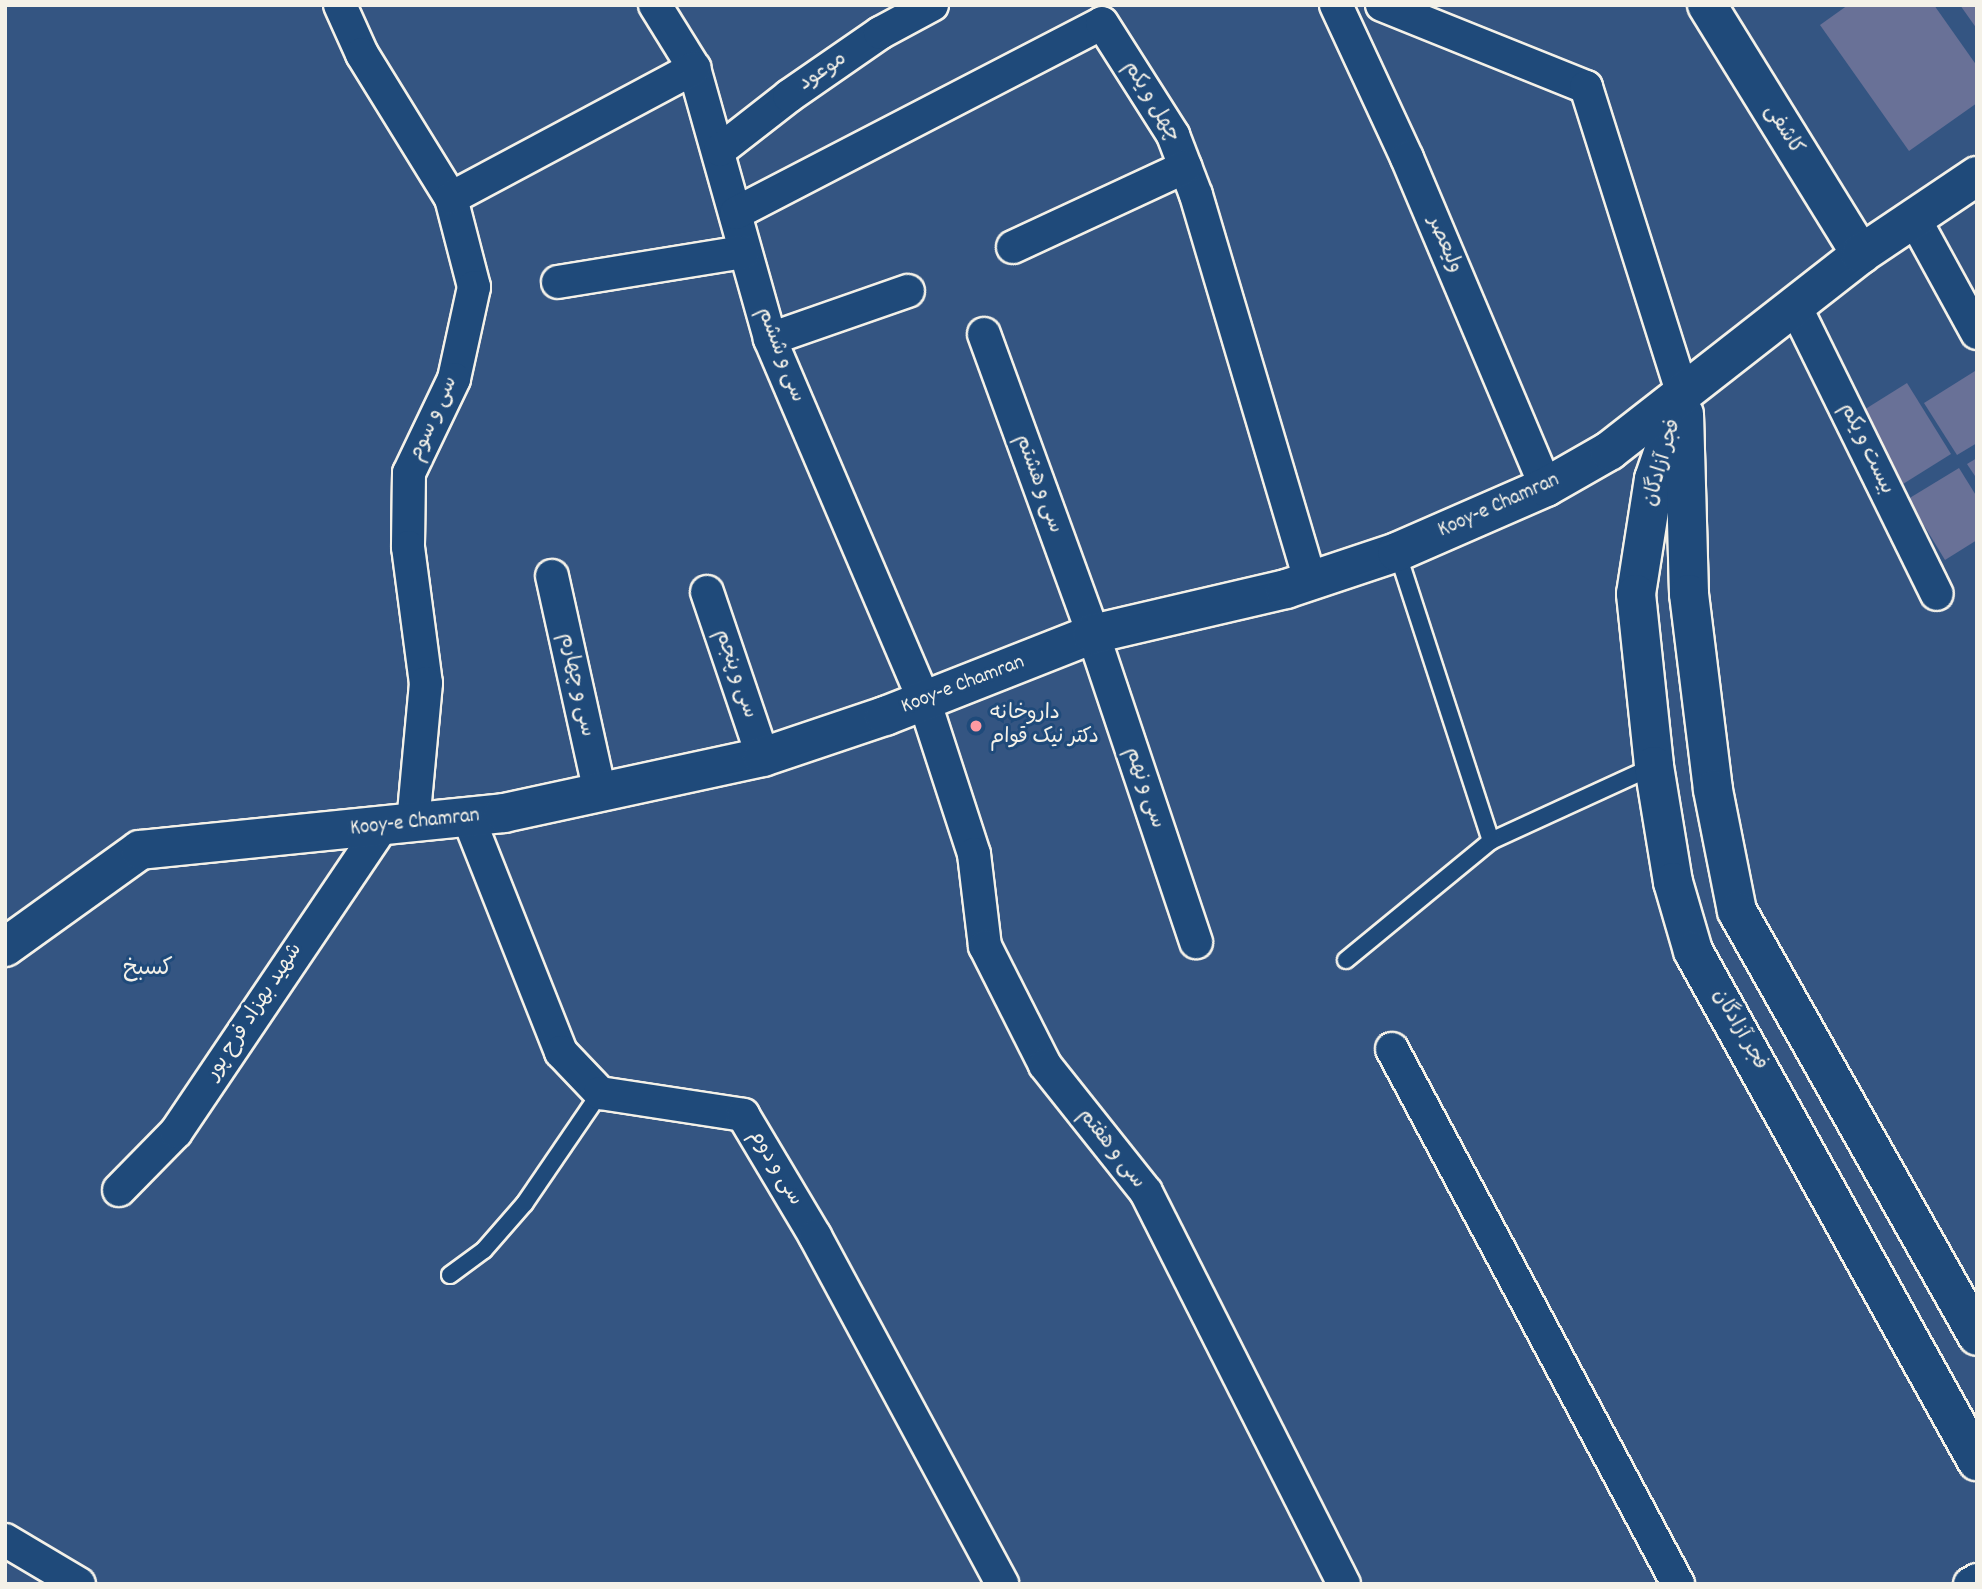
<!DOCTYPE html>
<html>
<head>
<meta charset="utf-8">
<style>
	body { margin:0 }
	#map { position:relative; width:1982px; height:1589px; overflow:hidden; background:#345582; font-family:Dekko,"Playpen Sans Arabic",sans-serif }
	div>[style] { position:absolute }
	.building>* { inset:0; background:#697197 }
	.roads { filter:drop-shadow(2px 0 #f4f1e8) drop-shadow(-2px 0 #f4f1e8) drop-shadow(0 2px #f4f1e8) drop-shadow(0 -2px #f4f1e8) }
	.lane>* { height:16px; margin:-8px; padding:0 8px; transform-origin:8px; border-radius:8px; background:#1f4a7a }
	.street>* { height:32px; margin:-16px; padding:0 16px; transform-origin:16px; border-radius:16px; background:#1f4a7a }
	.secondary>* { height:38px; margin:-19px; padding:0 19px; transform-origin:19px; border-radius:19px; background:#1f4a7a }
	.dots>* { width:19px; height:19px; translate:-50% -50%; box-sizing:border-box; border:4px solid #1f4a7a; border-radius:50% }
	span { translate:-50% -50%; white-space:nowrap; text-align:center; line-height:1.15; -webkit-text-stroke:6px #1f4a7a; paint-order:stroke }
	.street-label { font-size:21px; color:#f4f1e8 }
	.poi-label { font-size:21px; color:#f4f1e8 }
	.left { translate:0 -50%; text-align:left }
	.neighbourhood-label { font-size:23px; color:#f4f1e8 }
	.frame { position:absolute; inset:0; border:7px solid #f4f1e8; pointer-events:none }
</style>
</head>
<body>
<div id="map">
	<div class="building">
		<i style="clip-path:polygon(1848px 5px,1934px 5px,1977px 66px,1977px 103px,1909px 151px,1820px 25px)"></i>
		<i style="clip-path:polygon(1960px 5px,1977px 5px,1977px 29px)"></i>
		<i style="clip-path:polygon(1975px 371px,1977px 443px,1957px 455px,1924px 403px)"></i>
		<i style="clip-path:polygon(1907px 383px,1951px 454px,1903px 484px,1859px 413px)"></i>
		<i style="clip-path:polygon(1977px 458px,1977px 479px,1967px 464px)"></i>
		<i style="clip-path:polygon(1959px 468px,1977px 497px,1977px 540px,1945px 560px,1908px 499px)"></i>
	</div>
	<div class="roads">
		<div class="lane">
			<i style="left:1491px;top:841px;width:179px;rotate:-24.7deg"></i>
			<i style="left:1346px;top:960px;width:188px;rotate:-39.4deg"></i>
			<i style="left:1491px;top:841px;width:304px;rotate:-108deg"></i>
			<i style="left:450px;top:1275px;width:42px;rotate:-36.3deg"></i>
			<i style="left:484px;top:1250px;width:62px;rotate:-48.9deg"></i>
			<i style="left:525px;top:1203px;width:133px;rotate:-55.7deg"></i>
		</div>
		<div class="street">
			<i style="left:340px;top:5px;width:54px;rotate:65.8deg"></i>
			<i style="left:362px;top:54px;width:169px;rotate:58.3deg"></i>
			<i style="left:451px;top:198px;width:92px;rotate:75.5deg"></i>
			<i style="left:474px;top:287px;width:94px;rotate:102.3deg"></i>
			<i style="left:454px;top:379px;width:104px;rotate:115.6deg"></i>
			<i style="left:409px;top:473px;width:74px;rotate:90.8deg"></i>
			<i style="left:408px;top:547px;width:137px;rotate:82.5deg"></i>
			<i style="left:426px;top:683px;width:141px;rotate:95.3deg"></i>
			<i style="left:655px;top:5px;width:74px;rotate:58.2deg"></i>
			<i style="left:694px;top:68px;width:281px;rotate:74.3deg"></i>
			<i style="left:770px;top:339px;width:392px;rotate:66.9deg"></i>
			<i style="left:924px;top:700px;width:162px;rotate:72deg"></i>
			<i style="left:974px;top:854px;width:93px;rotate:83.2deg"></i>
			<i style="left:985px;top:946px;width:133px;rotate:63.2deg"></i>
			<i style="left:1045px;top:1065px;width:162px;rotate:51.5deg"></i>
			<i style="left:1146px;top:1192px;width:439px;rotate:63.2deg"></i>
			<i style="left:1336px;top:5px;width:169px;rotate:65.1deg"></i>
			<i style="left:1407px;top:158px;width:357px;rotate:67.1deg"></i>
			<i style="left:1382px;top:5px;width:220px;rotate:21.9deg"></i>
			<i style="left:1586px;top:87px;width:322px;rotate:72.5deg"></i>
			<i style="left:720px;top:150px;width:88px;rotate:-38deg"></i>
			<i style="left:789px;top:96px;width:111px;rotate:-34.7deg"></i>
			<i style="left:880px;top:33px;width:59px;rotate:-28.3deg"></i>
			<i style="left:451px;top:198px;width:276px;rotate:-28.1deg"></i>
			<i style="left:736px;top:213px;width:412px;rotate:-27.4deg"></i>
			<i style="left:1102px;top:23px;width:133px;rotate:57.6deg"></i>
			<i style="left:1173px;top:135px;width:64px;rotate:69deg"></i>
			<i style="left:1196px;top:195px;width:402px;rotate:73.5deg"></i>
			<i style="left:1914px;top:218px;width:131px;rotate:61.3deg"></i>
			<i style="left:1013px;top:247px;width:190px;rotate:-24.9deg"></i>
			<i style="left:558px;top:282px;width:188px;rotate:-9.2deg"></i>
			<i style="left:1794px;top:304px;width:323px;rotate:63.8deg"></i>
			<i style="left:984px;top:334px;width:319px;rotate:70deg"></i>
			<i style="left:1093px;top:634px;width:325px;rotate:71.5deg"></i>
			<i style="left:770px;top:339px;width:146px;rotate:-19.2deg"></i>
			<i style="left:552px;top:576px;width:222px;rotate:77.5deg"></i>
			<i style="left:707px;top:592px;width:174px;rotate:71.3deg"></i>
			<i style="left:468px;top:817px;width:253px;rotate:68.4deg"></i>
			<i style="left:561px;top:1052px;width:57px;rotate:46.4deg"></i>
			<i style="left:600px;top:1093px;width:145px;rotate:8.7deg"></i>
			<i style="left:743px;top:1115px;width:141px;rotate:59.2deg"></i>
			<i style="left:815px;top:1236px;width:395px;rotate:61.7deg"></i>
			<i style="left:1392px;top:1049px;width:607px;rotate:61.87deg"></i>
			<i style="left:119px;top:1190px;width:81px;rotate:-45.5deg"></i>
			<i style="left:176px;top:1132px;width:368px;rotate:-56deg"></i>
			<i style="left:5px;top:1540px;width:86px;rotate:30.7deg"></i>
			<i style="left:1970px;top:1584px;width:8px;rotate:-30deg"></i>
		</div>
		<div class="secondary">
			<i style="left:1707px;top:5px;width:293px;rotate:58.3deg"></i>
			<i style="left:1683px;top:394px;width:90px;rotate:108.8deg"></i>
			<i style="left:1654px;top:479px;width:116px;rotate:98.9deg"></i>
			<i style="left:1636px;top:594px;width:173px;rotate:84deg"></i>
			<i style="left:1654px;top:766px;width:118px;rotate:80.7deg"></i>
			<i style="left:1673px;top:882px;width:72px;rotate:73.8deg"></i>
			<i style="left:1693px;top:951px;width:584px;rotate:60.89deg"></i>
			<i style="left:1684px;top:414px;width:180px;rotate:88.4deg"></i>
			<i style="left:1689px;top:594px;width:197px;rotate:83deg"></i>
			<i style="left:1713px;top:790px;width:123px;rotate:78.8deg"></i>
			<i style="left:1737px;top:911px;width:488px;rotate:60.5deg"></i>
			<i style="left:5px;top:947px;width:166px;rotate:-35.7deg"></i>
			<i style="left:140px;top:850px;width:366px;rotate:-5.8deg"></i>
			<i style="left:504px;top:813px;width:265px;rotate:-12.2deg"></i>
			<i style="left:763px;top:757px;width:129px;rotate:-18.6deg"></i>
			<i style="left:885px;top:716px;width:224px;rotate:-21.5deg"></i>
			<i style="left:1093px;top:634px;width:198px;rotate:-13.1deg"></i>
			<i style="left:1286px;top:589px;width:117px;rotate:-18.4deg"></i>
			<i style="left:1397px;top:552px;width:163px;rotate:-23.6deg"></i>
			<i style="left:1546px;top:487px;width:73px;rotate:-29.7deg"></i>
			<i style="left:1609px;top:451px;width:320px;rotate:-38deg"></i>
			<i style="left:1861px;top:254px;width:140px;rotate:-33.9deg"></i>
		</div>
	</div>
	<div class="dots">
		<i style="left:976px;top:726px;background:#ff9aa2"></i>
	</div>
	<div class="street-label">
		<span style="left:823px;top:72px;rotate:-34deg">موعود</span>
		<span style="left:1151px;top:102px;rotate:59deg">چهل و یکم</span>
		<span style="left:1783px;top:130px;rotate:58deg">کاشفی</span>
		<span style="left:1444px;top:245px;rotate:67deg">ولیعصر</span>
		<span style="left:780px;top:355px;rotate:69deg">سی و ششم</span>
		<span style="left:434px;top:419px;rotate:-66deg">سی و سوم</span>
		<span style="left:1866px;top:449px;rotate:64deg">بیست و یکم</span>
		<span style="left:1663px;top:463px;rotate:-74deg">فجر آزادگان</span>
		<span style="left:1038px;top:484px;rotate:70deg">سی و هشتم</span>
		<span style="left:1499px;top:506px;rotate:-24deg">Kooy-e Chamran</span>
		<span style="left:735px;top:674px;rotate:71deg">سی و پنجم</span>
		<span style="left:576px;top:685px;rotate:78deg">سی و چهارم</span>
		<span style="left:963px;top:685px;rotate:-21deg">Kooy-e Chamran</span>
		<span style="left:1144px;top:788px;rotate:71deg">سی و نهم</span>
		<span style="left:415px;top:823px;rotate:-6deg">Kooy-e Chamran</span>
		<span style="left:255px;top:1012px;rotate:-57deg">شهید بهزاد فرح پور</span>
		<span style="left:1739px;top:1030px;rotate:60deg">فجر آزادگان</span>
		<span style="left:1111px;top:1149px;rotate:52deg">سی و هفتم</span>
		<span style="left:775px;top:1168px;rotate:59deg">سی و دوم</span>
	</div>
	<div class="poi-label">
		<span class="left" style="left:990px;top:726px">داروخانه<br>دکتر نیک قوام</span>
	</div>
	<div class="neighbourhood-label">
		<span style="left:148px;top:970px">کسبخ</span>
	</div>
	<div class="frame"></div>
</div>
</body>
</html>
